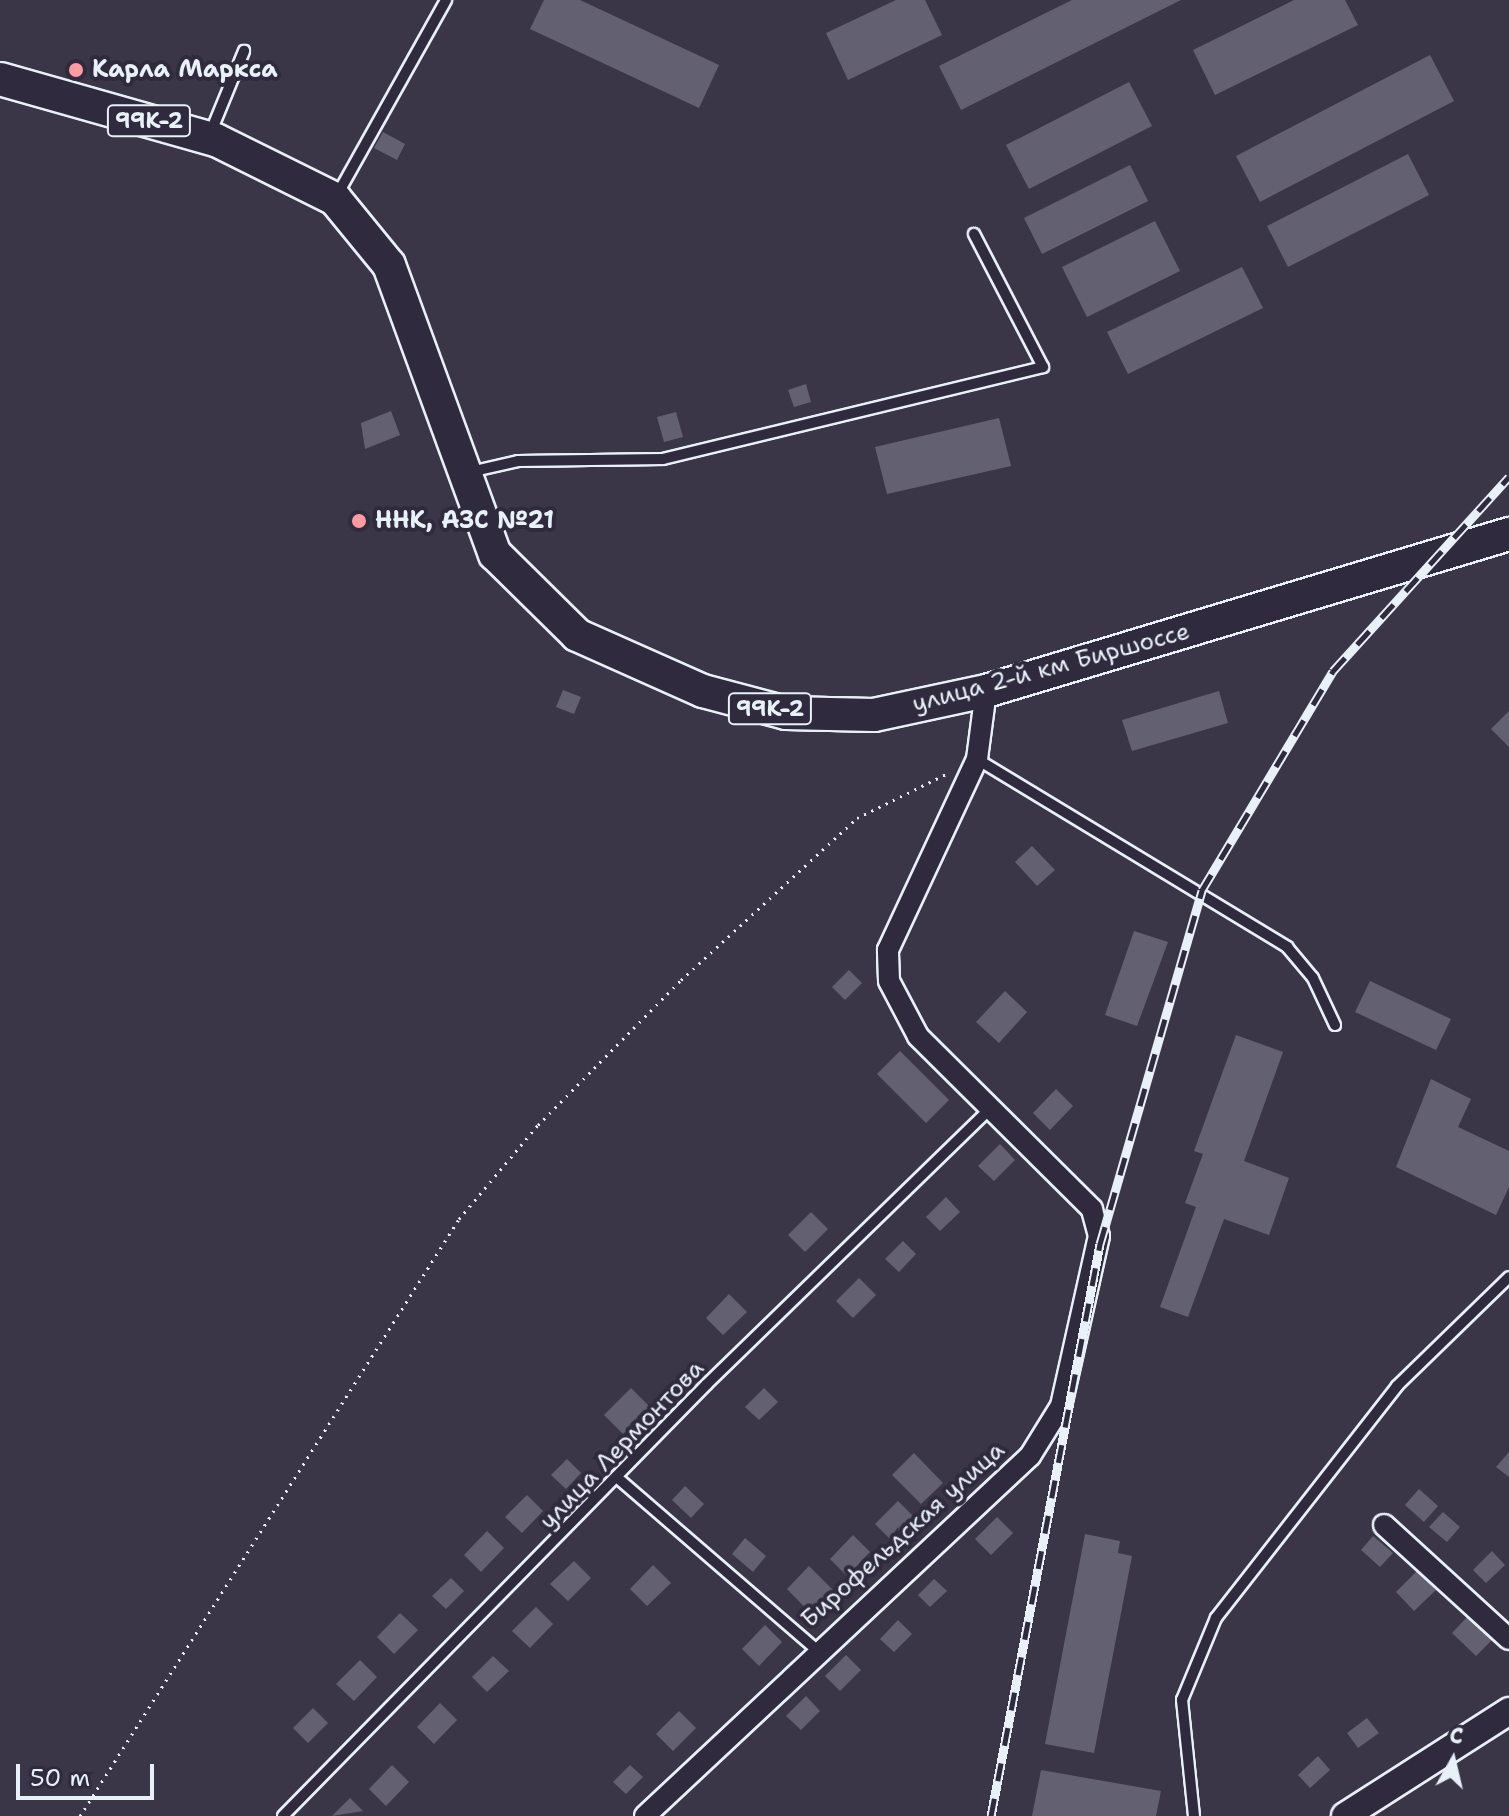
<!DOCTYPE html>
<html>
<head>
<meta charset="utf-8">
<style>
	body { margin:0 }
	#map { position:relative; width:1509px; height:1816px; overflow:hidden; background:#3a3648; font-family:"Shantell Sans",sans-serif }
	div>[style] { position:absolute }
	.building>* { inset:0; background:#636171 }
	.path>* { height:3px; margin-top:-1.5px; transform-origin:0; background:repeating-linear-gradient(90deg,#e8f1f8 0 2px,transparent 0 8px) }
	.roads { filter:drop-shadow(2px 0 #e8f1f8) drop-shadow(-2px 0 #e8f1f8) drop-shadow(0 2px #e8f1f8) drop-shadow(0 -2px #e8f1f8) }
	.service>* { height:10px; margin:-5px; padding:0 5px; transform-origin:5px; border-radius:5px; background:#2f2a3d }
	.minor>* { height:20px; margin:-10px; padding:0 10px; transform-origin:10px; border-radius:10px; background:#2f2a3d }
	.tertiary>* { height:26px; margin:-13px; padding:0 13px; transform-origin:13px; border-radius:13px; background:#2f2a3d }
	.primary>* { height:32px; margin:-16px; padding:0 16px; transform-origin:16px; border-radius:16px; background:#2f2a3d }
	.rail>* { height:9px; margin-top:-4.5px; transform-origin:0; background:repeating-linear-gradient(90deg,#2f2a3d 0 18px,#e8f1f8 0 36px); box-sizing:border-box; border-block:2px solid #e8f1f8 }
	.dots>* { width:22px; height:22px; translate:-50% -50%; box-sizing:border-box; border:4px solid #2f2a3d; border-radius:50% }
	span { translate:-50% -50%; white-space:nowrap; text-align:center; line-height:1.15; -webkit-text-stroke:8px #2f2a3d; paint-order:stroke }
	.shield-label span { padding:2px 6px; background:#2f2a3d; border:2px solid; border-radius:6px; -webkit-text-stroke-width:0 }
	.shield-label { font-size:22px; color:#e8f1f8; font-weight:700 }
	.poi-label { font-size:24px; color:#e8f1f8; font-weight:700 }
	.left { translate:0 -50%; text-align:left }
	.street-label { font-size:24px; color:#e8f1f8 }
	.north { position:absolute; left:1413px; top:1720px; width:80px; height:80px; -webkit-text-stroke:6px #2f2a3d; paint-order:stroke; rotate:8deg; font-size:22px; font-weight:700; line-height:32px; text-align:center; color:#e8f1f8 }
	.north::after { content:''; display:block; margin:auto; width:28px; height:36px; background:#e8f1f8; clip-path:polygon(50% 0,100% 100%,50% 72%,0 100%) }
	.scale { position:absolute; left:16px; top:1764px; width:138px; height:36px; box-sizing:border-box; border:4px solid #e8f1f8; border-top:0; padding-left:10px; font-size:24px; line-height:28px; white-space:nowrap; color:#e8f1f8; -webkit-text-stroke:6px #2f2a3d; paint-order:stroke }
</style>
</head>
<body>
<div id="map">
	<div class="building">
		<i style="clip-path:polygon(544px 0,580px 0,719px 65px,699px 108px,530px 29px)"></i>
		<i style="clip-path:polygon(896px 0,925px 0,942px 35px,848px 80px,826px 33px)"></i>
		<i style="clip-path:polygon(1072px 0,1181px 0,961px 110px,939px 66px)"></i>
		<i style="clip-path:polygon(1294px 0,1345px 0,1358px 25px,1215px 95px,1193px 50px)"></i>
		<i style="clip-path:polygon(1430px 55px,1454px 101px,1260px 202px,1236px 156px)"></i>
		<i style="clip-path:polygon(1129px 82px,1152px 126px,1029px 189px,1006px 145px)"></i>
		<i style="clip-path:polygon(383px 132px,405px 144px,397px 160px,374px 148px)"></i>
		<i style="clip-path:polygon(1408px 154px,1429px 195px,1288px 267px,1267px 226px)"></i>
		<i style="clip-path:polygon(1130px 165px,1148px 201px,1042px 254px,1024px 218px)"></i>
		<i style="clip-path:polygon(1155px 221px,1180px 271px,1087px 317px,1062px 267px)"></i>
		<i style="clip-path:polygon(1242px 267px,1263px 308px,1128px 374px,1107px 332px)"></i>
		<i style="clip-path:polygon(806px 384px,811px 402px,794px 407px,788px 390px)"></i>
		<i style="clip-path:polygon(391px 411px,400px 435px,365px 449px,361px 423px)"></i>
		<i style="clip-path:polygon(676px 412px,683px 437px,664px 442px,657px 417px)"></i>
		<i style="clip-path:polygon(999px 418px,1011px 466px,887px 494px,875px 447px)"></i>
		<i style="clip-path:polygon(563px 690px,581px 697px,574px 714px,556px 707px)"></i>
		<i style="clip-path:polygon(1219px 691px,1228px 723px,1132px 751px,1122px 720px)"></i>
		<i style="clip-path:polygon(1509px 711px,1509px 747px,1491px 729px)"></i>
		<i style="clip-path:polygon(1032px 846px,1055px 870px,1037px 886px,1015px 862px)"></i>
		<i style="clip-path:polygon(1134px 931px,1168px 942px,1137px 1026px,1105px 1015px)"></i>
		<i style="clip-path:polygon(849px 970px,862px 983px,845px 1000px,832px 987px)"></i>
		<i style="clip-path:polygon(1370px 981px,1451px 1019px,1436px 1050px,1355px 1012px)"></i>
		<i style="clip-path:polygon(1005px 991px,1027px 1012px,999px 1043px,976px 1022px)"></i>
		<i style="clip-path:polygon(1236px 1035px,1283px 1052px,1244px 1161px,1289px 1178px,1269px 1235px,1224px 1219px,1188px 1317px,1160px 1307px,1196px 1207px,1185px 1203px,1203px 1154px,1194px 1151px)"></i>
		<i style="clip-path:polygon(900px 1051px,949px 1100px,926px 1123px,877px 1074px)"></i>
		<i style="clip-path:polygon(1431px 1079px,1471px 1099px,1458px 1127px,1509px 1151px,1509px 1187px,1496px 1215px,1396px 1167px)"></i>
		<i style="clip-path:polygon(1056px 1089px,1073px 1106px,1050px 1130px,1033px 1113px)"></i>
		<i style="clip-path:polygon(1000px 1144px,1015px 1160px,994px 1181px,978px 1166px)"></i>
		<i style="clip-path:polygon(946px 1197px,960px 1212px,940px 1231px,926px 1217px)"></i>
		<i style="clip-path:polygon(811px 1212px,828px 1229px,805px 1252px,788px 1235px)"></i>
		<i style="clip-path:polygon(903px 1241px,916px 1254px,899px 1272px,885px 1259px)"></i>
		<i style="clip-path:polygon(859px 1278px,876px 1295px,853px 1318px,836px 1301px)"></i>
		<i style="clip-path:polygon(729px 1294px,747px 1312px,723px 1335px,706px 1318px)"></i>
		<i style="clip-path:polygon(631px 1388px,651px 1408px,623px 1434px,604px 1415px)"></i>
		<i style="clip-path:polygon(764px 1388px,778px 1402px,759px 1420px,745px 1407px)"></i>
		<i style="clip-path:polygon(1509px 1452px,1509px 1477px,1496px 1467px)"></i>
		<i style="clip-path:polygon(914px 1453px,943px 1483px,921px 1504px,892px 1475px)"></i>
		<i style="clip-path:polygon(567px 1459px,581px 1473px,566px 1489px,551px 1475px)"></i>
		<i style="clip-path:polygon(685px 1486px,704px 1504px,691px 1518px,672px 1500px)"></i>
		<i style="clip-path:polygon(1419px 1489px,1438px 1506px,1424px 1522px,1405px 1505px)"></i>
		<i style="clip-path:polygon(527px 1495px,543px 1511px,522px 1533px,505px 1517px)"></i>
		<i style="clip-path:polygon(898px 1501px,915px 1518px,892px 1541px,875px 1524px)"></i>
		<i style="clip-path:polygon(1443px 1512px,1460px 1527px,1447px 1542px,1429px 1527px)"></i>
		<i style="clip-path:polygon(997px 1517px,1013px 1533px,991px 1555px,975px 1539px)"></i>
		<i style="clip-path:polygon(487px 1531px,504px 1548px,481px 1572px,464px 1555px)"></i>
		<i style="clip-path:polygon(1085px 1534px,1120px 1541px,1118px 1553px,1132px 1556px,1094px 1753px,1045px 1744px)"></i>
		<i style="clip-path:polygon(853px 1535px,870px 1552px,847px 1576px,830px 1559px)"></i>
		<i style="clip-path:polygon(1373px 1536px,1393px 1553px,1380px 1567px,1361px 1550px)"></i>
		<i style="clip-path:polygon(745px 1538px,766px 1556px,753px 1572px,732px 1554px)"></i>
		<i style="clip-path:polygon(1492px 1551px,1505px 1565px,1486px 1583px,1473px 1570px)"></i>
		<i style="clip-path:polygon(574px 1561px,591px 1578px,568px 1601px,550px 1584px)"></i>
		<i style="clip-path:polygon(653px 1565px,671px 1583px,647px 1606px,630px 1589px)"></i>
		<i style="clip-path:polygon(809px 1566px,840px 1597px,817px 1620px,787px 1589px)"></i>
		<i style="clip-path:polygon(1417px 1571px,1436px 1590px,1414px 1611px,1396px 1592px)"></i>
		<i style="clip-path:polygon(451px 1578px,464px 1591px,446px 1609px,432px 1596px)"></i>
		<i style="clip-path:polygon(934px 1579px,947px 1591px,930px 1607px,918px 1595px)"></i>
		<i style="clip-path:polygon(536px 1607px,553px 1624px,530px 1648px,512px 1631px)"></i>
		<i style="clip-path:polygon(400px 1613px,418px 1630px,394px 1654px,377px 1637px)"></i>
		<i style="clip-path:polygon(1469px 1615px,1493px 1639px,1476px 1656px,1452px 1633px)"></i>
		<i style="clip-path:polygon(898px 1620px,912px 1634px,894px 1652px,880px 1639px)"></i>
		<i style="clip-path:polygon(765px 1625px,782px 1642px,759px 1666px,742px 1649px)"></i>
		<i style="clip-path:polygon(846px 1655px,861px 1670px,840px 1691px,825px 1676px)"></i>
		<i style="clip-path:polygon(493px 1656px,509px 1671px,487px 1692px,472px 1677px)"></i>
		<i style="clip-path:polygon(360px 1660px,377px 1677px,354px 1701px,336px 1684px)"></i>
		<i style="clip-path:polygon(806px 1696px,820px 1711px,801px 1730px,786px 1716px)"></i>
		<i style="clip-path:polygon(440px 1703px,457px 1720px,434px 1744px,417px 1727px)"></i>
		<i style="clip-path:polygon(313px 1708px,328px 1723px,308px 1743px,293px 1728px)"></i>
		<i style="clip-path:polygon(679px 1711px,696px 1728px,673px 1751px,656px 1734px)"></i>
		<i style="clip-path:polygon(1367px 1718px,1379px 1733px,1358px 1748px,1347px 1733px)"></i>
		<i style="clip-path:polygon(1318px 1756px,1330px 1770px,1310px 1788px,1298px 1775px)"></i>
		<i style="clip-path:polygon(392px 1765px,409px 1782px,386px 1806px,369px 1789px)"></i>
		<i style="clip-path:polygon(630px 1765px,643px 1777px,626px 1794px,613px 1782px)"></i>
		<i style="clip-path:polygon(1041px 1770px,1161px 1791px,1156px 1816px,1032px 1816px)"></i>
		<i style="clip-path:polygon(350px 1798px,363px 1811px,332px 1816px)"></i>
	</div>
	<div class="path">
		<i style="left:80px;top:1816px;width:707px;rotate:-57.59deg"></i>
		<i style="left:459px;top:1219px;width:123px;rotate:-50deg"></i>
		<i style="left:538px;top:1125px;width:204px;rotate:-45.4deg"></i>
		<i style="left:681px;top:980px;width:239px;rotate:-42.6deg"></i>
		<i style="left:857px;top:818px;width:102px;rotate:-26.3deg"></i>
	</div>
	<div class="roads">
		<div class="service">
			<i style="left:210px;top:134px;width:90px;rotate:-67.7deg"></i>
			<i style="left:336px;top:197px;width:226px;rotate:-60.8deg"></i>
			<i style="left:470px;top:472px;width:49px;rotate:-12.9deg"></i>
			<i style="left:518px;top:461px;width:145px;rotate:-0.8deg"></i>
			<i style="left:663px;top:459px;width:391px;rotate:-13.6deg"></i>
			<i style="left:1043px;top:367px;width:150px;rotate:-117.4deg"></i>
			<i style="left:977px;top:759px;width:363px;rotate:31.2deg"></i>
			<i style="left:1287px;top:947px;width:40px;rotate:50deg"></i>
			<i style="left:1313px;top:978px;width:52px;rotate:64.9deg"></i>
			<i style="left:620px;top:1480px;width:259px;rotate:40.8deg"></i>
			<i style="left:283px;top:1816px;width:605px;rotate:-45.54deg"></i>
			<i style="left:707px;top:1384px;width:397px;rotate:-44.2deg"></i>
			<i style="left:1194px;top:1816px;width:117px;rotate:-95.9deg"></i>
			<i style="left:1182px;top:1700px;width:89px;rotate:-67.5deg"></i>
			<i style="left:1216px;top:1618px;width:294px;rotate:-52deg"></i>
			<i style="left:1397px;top:1386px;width:156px;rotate:-44.2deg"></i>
		</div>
		<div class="minor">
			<i style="left:1384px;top:1525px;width:169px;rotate:42.4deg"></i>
			<i style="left:645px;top:1816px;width:527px;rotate:-43.08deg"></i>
			<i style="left:1030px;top:1456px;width:59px;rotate:-58.2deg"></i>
			<i style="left:1061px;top:1406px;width:174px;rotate:-77.4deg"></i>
			<i style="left:1099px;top:1236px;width:28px;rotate:-105deg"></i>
			<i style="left:1092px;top:1209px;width:245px;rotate:-135.2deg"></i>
			<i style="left:918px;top:1036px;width:62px;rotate:-117.8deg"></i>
			<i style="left:889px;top:981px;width:31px;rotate:-92deg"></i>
			<i style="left:888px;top:950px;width:211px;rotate:-65deg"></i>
			<i style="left:977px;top:759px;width:69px;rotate:-82.5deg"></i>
		</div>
		<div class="tertiary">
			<i style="left:1345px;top:1816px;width:195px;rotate:-32.6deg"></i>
		</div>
		<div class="primary">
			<i style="left:0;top:79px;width:224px;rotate:15.8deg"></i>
			<i style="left:216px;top:140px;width:133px;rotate:26.4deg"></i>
			<i style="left:335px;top:199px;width:85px;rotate:50.7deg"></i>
			<i style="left:389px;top:265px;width:308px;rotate:69.9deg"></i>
			<i style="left:495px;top:554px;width:115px;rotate:44.6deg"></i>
			<i style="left:577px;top:635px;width:138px;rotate:24deg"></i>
			<i style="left:703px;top:691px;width:86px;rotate:14.8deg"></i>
			<i style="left:786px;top:713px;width:88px;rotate:1.3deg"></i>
			<i style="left:874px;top:715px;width:115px;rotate:-12.1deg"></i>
			<i style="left:986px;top:691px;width:546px;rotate:-16.71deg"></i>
		</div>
	</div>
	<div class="rail">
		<i style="left:991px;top:1816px;width:582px;rotate:-79.21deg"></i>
		<i style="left:1100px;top:1244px;width:368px;rotate:-73.9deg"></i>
		<i style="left:1202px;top:890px;width:255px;rotate:-59.1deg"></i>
		<i style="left:1333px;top:671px;width:262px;rotate:-47.8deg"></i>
	</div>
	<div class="dots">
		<i style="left:76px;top:70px;background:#ff9aa2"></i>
		<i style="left:359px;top:521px;background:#ff9aa2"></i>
	</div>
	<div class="shield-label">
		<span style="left:149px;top:121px">99К-2</span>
		<span style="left:770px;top:709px">99К-2</span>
	</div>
	<div class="poi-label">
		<span class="left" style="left:92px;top:70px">Карла Маркса</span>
		<span class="left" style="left:375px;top:521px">ННК, АЗС №21</span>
	</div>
	<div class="street-label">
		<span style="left:1051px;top:668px;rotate:-15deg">улица 2-й км Биршоссе</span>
		<span style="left:622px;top:1445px;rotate:-46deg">улица Лермонтова</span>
		<span style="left:903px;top:1535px;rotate:-42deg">Бирофельдская улица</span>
	</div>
	<div class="north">С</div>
	<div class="scale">50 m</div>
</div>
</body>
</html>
